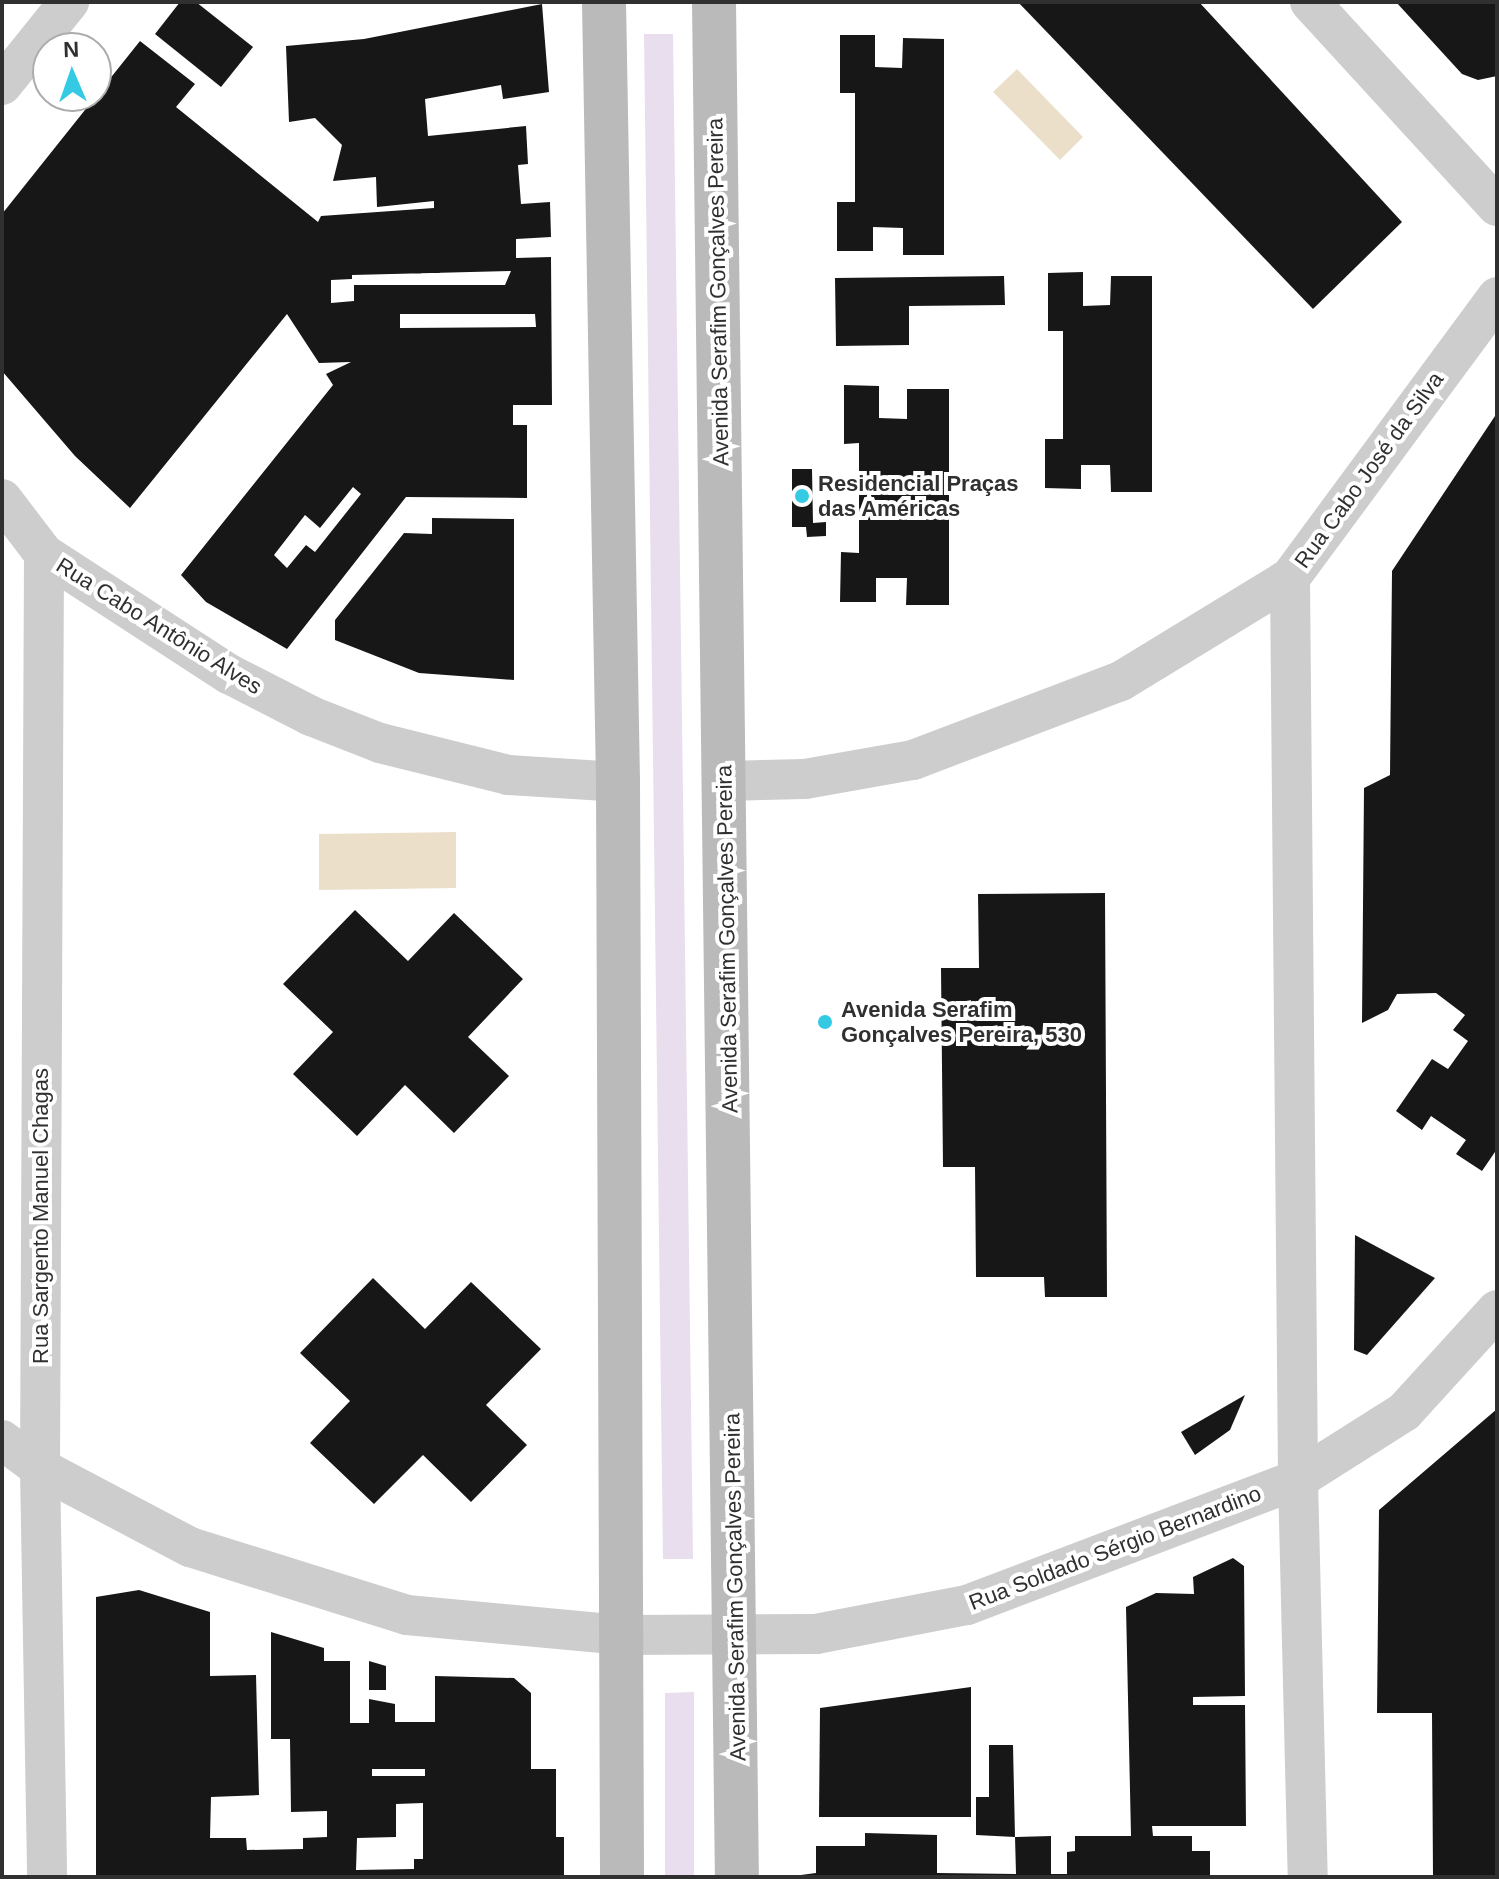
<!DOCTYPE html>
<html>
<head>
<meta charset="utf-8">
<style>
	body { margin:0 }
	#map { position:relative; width:1499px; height:1879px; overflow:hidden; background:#fff; font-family:Arial,sans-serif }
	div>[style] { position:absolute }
	.green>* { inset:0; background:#e8deed }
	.water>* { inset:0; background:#ecdfca }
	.building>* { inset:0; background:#171717 }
	.minor>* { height:40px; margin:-20px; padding:0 20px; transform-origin:20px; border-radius:20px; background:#cdcdcd }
	.secondary>* { height:44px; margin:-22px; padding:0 22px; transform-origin:22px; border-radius:22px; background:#bababa }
	.dots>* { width:22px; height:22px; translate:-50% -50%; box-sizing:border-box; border:4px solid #fff; border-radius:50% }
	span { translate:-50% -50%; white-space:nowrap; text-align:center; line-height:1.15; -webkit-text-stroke:8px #fff; paint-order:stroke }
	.street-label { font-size:22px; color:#303030 }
	.poi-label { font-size:22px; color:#303030; font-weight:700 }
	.left { translate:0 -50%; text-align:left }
	.frame { position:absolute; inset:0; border:4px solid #303030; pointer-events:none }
	.north { position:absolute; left:32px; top:32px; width:80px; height:80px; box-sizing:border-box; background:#fff; border:2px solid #acacac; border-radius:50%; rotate:358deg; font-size:22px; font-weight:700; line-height:32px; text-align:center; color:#303030 }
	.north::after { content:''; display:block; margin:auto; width:28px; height:36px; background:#35cae4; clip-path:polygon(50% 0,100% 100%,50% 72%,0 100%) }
</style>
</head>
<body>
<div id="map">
	<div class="green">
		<i style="clip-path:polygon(644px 34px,673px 34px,693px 1559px,663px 1559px)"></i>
		<i style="clip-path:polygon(694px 1692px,694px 1877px,665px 1877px,665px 1693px)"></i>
	</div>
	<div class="water">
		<i style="clip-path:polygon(1017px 69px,1083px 137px,1060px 160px,993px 92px)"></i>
		<i style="clip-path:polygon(456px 832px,456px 888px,319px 890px,319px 834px)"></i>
	</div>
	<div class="building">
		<i style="clip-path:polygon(180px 2px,196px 2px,253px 47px,221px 87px,155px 34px)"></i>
		<i style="clip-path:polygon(1018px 2px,1199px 2px,1402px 222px,1313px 309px)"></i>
		<i style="clip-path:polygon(1396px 2px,1497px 2px,1497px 76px,1478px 80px,1462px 74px)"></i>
		<i style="clip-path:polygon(evenodd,542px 4px,549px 92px,503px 99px,501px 85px,425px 99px,428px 136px,526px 126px,528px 164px,518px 165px,521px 204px,550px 202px,551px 237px,516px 239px,516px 258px,551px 257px,552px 405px,513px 405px,513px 425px,527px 425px,527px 498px,406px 497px,287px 649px,206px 602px,181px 575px,333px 385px,326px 374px,351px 362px,319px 363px,287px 314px,130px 508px,75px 456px,2px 371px,2px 214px,140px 41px,195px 84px,176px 107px,318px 222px,321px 216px,434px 208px,434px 201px,377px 207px,376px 177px,333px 181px,342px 145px,315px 118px,289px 122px,286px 46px,364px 39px,542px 4px,511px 271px,505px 285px,354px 285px,354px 301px,331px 303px,331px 280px,352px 279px,352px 275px,511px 271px,542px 4px,400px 314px,535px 314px,536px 327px,400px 328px,400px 314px,542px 4px,353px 487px,361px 494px,315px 552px,306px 545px,287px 568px,274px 555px,305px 515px,320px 528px,353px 487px)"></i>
		<i style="clip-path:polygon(840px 35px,875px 35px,875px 67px,902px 68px,903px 38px,944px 39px,944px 255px,903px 255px,903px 228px,873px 227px,873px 251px,837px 251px,837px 202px,855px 202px,855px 93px,840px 93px)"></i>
		<i style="clip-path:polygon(1083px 272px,1083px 306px,1110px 305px,1111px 276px,1152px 276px,1152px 492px,1111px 492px,1110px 465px,1081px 465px,1081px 489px,1045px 488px,1045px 439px,1063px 439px,1063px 331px,1048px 331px,1048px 273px)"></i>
		<i style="clip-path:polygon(1004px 276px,1005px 305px,909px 306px,909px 345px,836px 346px,835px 278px)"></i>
		<i style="clip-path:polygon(844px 385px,879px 386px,879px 418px,907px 419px,907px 389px,949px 389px,949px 605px,906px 605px,907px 578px,876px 578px,876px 602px,840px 602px,841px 552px,859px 553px,859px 443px,844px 444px)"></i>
		<i style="clip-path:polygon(1497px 413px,1497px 1149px,1482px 1171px,1456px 1154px,1466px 1140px,1431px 1116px,1422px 1130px,1396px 1111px,1432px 1059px,1448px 1069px,1468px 1041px,1453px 1030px,1465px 1015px,1436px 993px,1397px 994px,1388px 1010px,1362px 1023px,1364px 788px,1390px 775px,1392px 571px)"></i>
		<i style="clip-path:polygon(792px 469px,812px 469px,813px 523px,826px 522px,826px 536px,807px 537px,806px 527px,792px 527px)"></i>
		<i style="clip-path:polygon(432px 518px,514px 519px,514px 680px,419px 673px,335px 640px,335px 620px,404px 533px,432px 534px)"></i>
		<i style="clip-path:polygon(1105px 893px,1107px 1297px,1045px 1297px,1044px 1277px,976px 1277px,975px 1167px,943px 1167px,941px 968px,979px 968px,978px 894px)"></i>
		<i style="clip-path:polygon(355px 910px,408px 961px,454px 913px,523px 979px,468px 1037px,509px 1076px,454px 1133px,405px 1085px,357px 1136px,293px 1074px,333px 1032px,283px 984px)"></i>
		<i style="clip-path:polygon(1355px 1235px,1435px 1278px,1367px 1355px,1354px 1350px)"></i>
		<i style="clip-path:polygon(373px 1278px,425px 1329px,471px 1282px,541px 1349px,486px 1405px,527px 1445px,471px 1502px,423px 1455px,374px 1504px,310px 1443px,350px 1401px,300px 1353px)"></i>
		<i style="clip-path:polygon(1245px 1395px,1230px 1430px,1195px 1455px,1181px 1432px)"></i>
		<i style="clip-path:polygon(1497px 1409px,1497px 1877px,1433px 1877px,1432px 1713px,1377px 1713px,1379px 1510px)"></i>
		<i style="clip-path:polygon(1233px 1558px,1244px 1566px,1245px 1696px,1193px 1697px,1193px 1705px,1245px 1705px,1246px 1826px,1152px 1826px,1153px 1836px,1192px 1836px,1192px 1851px,1210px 1851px,1210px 1877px,786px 1877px,816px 1873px,816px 1846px,865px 1846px,865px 1833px,937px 1835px,937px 1873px,1016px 1874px,1015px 1837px,1051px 1836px,1051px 1874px,1067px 1874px,1067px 1852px,1075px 1851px,1075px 1836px,1131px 1836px,1126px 1607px,1156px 1593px,1194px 1594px,1193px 1577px)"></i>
		<i style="clip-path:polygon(evenodd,139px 1590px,210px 1612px,210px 1676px,256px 1675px,259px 1795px,211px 1797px,210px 1838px,246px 1838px,247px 1850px,303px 1849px,303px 1838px,327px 1837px,327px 1811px,291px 1812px,290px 1739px,271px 1739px,271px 1632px,324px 1648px,324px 1661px,350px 1661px,350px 1723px,369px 1723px,369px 1699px,395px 1704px,395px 1722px,435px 1722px,435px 1676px,514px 1678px,531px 1693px,531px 1769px,556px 1769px,556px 1837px,564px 1837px,564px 1877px,96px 1877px,96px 1597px,139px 1590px,372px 1769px,425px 1769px,425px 1776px,372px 1776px,372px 1769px,139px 1590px,423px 1803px,423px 1859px,414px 1859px,414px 1869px,356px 1870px,357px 1838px,396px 1837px,396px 1804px,423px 1803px)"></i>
		<i style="clip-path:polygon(369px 1661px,386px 1666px,386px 1690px,369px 1690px)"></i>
		<i style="clip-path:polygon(971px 1687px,971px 1817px,819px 1817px,820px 1708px)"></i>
		<i style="clip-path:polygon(989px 1745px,1013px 1745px,1015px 1837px,976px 1835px,976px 1797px,989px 1797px)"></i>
	</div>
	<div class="minor">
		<i style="left:1310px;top:2px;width:277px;rotate:47.5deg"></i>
		<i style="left:2px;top:85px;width:107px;rotate:-51.1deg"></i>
		<i style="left:2px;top:499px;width:69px;rotate:52.6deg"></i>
		<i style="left:44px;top:554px;width:221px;rotate:33deg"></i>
		<i style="left:229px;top:674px;width:92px;rotate:27.1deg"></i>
		<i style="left:311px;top:716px;width:74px;rotate:21.4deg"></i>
		<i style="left:380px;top:743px;width:132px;rotate:14deg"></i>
		<i style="left:508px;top:775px;width:110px;rotate:3.6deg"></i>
		<i style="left:44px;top:554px;width:914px;rotate:90.25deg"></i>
		<i style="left:40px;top:1468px;width:409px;rotate:89deg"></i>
		<i style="left:1290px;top:578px;width:901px;rotate:89.49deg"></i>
		<i style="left:1298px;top:1479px;width:398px;rotate:88.6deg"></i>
		<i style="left:725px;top:781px;width:80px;rotate:-1.4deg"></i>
		<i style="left:805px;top:779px;width:110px;rotate:-10deg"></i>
		<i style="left:913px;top:760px;width:222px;rotate:-20.8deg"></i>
		<i style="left:1121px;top:681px;width:198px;rotate:-31.4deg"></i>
		<i style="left:1290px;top:578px;width:349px;rotate:-53.6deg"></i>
		<i style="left:2px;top:1440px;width:47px;rotate:36.4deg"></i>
		<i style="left:40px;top:1468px;width:170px;rotate:27.8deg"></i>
		<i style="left:190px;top:1547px;width:227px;rotate:17.4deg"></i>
		<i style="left:407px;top:1615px;width:215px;rotate:5.3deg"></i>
		<i style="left:621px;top:1635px;width:195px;rotate:-0.3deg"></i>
		<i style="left:816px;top:1634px;width:154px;rotate:-10.9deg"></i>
		<i style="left:967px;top:1605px;width:354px;rotate:-20.8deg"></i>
		<i style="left:1298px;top:1479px;width:125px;rotate:-32.3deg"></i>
		<i style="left:1404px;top:1412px;width:138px;rotate:-47.6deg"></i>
	</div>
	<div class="secondary">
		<i style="left:604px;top:2px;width:780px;rotate:88.97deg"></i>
		<i style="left:618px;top:782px;width:1095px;rotate:89.79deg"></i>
		<i style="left:714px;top:2px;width:1875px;rotate:89.3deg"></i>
	</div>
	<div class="dots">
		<i style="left:802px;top:496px;background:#35cae4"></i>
		<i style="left:825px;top:1022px;background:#35cae4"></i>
	</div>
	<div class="street-label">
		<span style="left:718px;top:292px;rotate:-91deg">Avenida Serafim Gonçalves Pereira</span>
		<span style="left:1369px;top:470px;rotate:-54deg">Rua Cabo José da Silva</span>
		<span style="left:159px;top:626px;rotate:32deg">Rua Cabo Antônio Alves</span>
		<span style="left:727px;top:939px;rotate:-91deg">Avenida Serafim Gonçalves Pereira</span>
		<span style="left:41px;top:1216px;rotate:-90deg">Rua Sargento Manuel Chagas</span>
		<span style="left:1115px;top:1548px;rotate:-21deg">Rua Soldado Sérgio Bernardino</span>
		<span style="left:735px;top:1587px;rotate:-91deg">Avenida Serafim Gonçalves Pereira</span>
	</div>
	<div class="poi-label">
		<span class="left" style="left:818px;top:496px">Residencial Praças<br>das Américas</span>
		<span class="left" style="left:841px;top:1022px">Avenida Serafim<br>Gonçalves Pereira, 530</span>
	</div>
	<div class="frame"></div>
	<div class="north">N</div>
</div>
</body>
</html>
